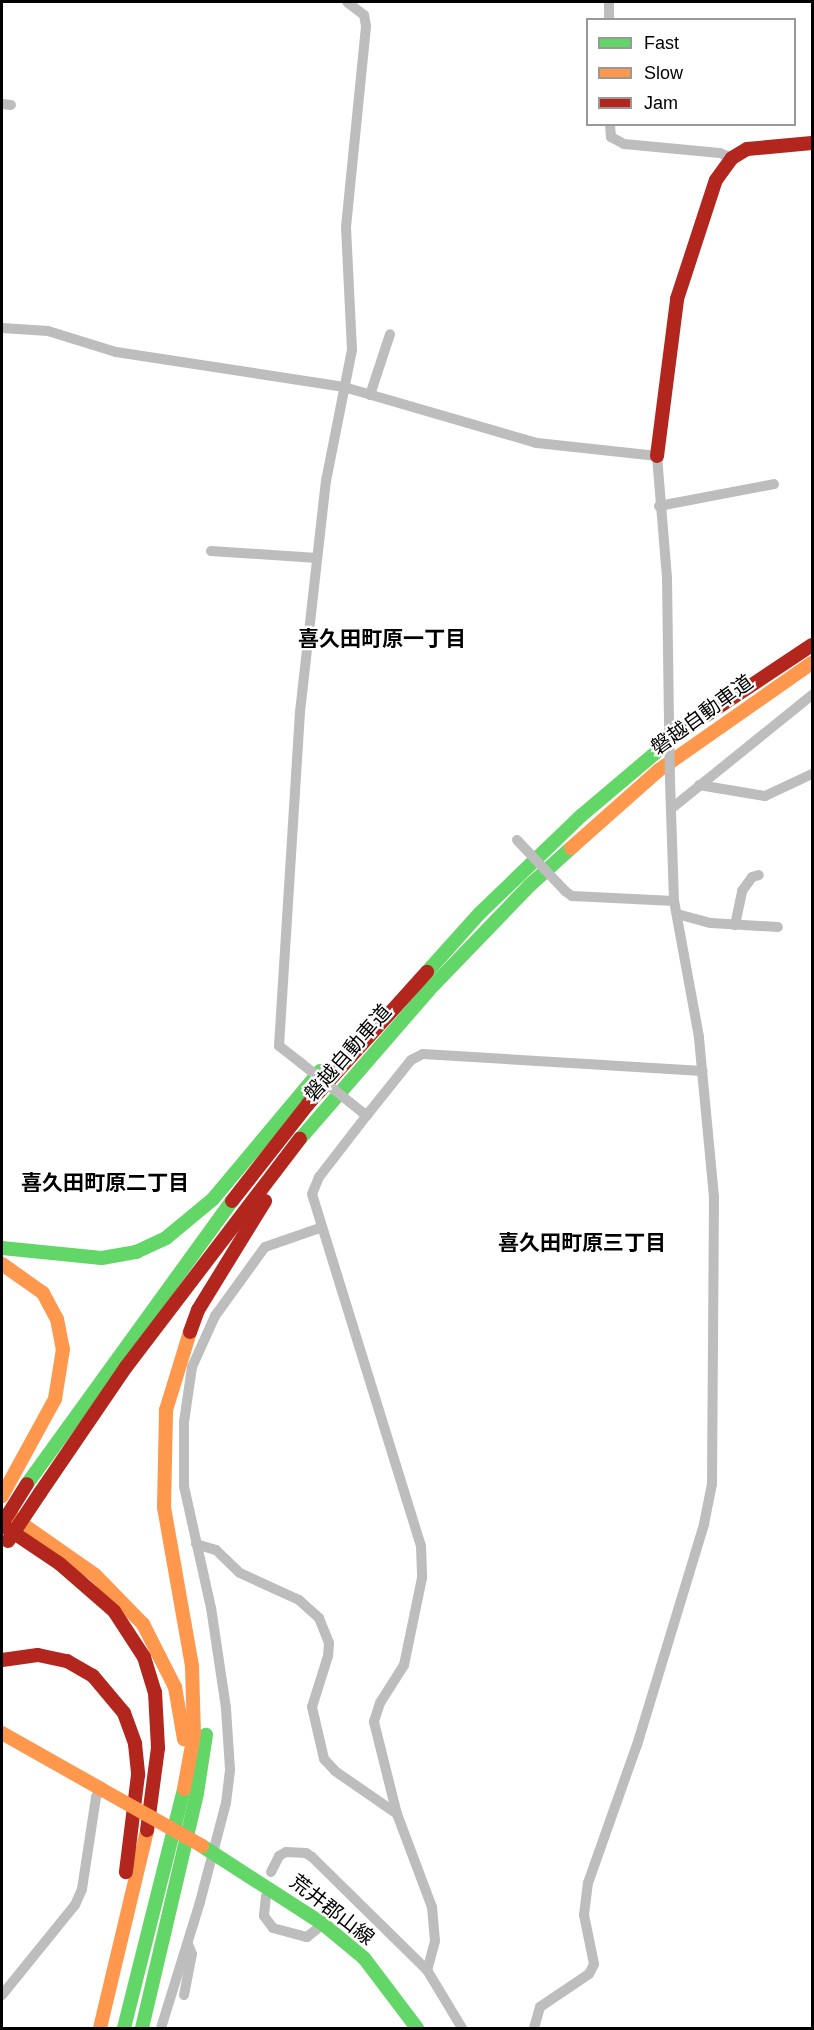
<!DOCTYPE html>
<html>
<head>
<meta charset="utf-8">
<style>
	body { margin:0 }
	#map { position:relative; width:814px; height:2030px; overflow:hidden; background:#fff; font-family:Arial,"Noto Sans JP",sans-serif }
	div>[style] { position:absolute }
	.street>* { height:10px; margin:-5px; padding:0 5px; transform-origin:5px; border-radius:5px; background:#bdbdbd }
	.fast>* { height:14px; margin:-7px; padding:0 7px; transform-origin:7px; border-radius:7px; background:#63d668 }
	.slow>* { height:14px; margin:-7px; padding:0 7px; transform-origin:7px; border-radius:7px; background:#ff974d }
	.jam>* { height:14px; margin:-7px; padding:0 7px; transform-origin:7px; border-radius:7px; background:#b3261e }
	.street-bridge>* { height:10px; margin:-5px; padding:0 5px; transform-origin:5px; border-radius:5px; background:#bdbdbd }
	.slow-bridge>* { height:14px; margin:-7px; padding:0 7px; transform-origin:7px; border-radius:7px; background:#ff974d }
	.jam-bridge>* { height:14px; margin:-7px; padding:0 7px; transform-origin:7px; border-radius:7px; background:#b3261e }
	span { translate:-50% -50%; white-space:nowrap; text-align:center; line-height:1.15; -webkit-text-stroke:4.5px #fff; paint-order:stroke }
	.street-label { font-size:20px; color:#000 }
	.neighbourhood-label { font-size:21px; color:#000; font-weight:700 }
	.frame { position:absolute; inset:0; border:3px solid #000; pointer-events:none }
	.legend { position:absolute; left:586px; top:18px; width:210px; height:108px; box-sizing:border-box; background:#fff; border:2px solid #999; margin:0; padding:8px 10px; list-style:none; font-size:18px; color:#000 }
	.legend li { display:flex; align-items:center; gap:12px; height:30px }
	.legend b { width:30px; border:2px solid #999 }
</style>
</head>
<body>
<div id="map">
	<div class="street">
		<i style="left:609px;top:2px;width:18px;rotate:90deg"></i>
		<i style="left:2px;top:104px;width:9px;rotate:6deg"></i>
		<i style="left:610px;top:124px;width:13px;rotate:86deg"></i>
		<i style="left:611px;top:137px;width:15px;rotate:28deg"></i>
		<i style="left:624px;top:144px;width:96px;rotate:5.4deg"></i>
		<i style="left:720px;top:153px;width:13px;rotate:23deg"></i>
		<i style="left:2px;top:328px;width:46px;rotate:3.7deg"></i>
		<i style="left:48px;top:331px;width:71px;rotate:17.2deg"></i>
		<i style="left:116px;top:352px;width:231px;rotate:8.7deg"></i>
		<i style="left:344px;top:387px;width:201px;rotate:16.2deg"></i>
		<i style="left:537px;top:443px;width:121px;rotate:6.2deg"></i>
		<i style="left:657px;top:456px;width:122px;rotate:85.3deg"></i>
		<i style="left:667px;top:578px;width:144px;rotate:89.2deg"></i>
		<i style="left:370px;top:395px;width:64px;rotate:-71.8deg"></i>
		<i style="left:659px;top:506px;width:117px;rotate:-10.8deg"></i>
		<i style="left:211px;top:551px;width:106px;rotate:3.8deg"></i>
		<i style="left:699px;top:785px;width:67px;rotate:9.5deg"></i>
		<i style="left:765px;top:796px;width:52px;rotate:-25.1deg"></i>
		<i style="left:672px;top:808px;width:180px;rotate:-38.9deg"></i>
		<i style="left:565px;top:891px;width:9px;rotate:36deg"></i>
		<i style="left:572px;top:896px;width:102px;rotate:2.8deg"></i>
		<i style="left:677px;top:914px;width:35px;rotate:15deg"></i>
		<i style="left:711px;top:923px;width:67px;rotate:3.4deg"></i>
		<i style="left:735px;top:925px;width:35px;rotate:-78deg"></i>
		<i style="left:742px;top:891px;width:17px;rotate:-54deg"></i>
		<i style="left:752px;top:877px;width:7px;rotate:-16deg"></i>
		<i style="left:301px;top:1063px;width:28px;rotate:-142deg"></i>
		<i style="left:279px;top:1046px;width:335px;rotate:-86.4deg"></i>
		<i style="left:300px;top:712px;width:232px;rotate:-83.6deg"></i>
		<i style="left:326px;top:481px;width:134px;rotate:-78.8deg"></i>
		<i style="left:352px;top:350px;width:123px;rotate:-92.8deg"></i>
		<i style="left:346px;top:227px;width:202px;rotate:-84.3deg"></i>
		<i style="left:366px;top:26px;width:11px;rotate:-100deg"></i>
		<i style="left:364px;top:15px;width:21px;rotate:-143deg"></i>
		<i style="left:362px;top:1112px;width:6px;rotate:31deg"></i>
		<i style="left:367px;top:1115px;width:78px;rotate:127.7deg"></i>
		<i style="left:319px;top:1177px;width:18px;rotate:112deg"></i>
		<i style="left:312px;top:1194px;width:368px;rotate:72.8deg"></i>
		<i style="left:421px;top:1546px;width:32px;rotate:88deg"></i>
		<i style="left:422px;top:1578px;width:89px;rotate:101.7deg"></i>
		<i style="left:404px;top:1665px;width:45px;rotate:122.3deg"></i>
		<i style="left:380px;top:1703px;width:20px;rotate:108deg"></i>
		<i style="left:374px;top:1722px;width:95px;rotate:76deg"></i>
		<i style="left:397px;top:1814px;width:99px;rotate:69.4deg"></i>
		<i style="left:432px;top:1907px;width:34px;rotate:85deg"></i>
		<i style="left:435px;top:1941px;width:30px;rotate:105deg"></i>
		<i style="left:367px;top:1115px;width:70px;rotate:-51.3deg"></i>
		<i style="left:411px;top:1060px;width:13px;rotate:-27deg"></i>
		<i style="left:423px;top:1054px;width:280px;rotate:3.5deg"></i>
		<i style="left:196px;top:1544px;width:21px;rotate:17deg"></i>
		<i style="left:216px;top:1550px;width:33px;rotate:44deg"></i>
		<i style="left:240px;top:1573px;width:65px;rotate:24.6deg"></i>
		<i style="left:299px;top:1600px;width:27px;rotate:42deg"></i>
		<i style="left:319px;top:1618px;width:27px;rotate:68deg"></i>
		<i style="left:329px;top:1643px;width:13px;rotate:94deg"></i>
		<i style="left:328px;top:1656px;width:53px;rotate:107.4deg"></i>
		<i style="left:312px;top:1707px;width:53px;rotate:77deg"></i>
		<i style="left:324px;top:1759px;width:16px;rotate:47deg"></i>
		<i style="left:335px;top:1771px;width:75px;rotate:34.7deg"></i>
		<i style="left:271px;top:1872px;width:18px;rotate:-63deg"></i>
		<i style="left:279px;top:1856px;width:8px;rotate:-30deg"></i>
		<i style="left:286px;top:1852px;width:20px;rotate:3deg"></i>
		<i style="left:306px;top:1853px;width:7px;rotate:34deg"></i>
		<i style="left:312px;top:1857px;width:161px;rotate:44.5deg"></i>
		<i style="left:427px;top:1970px;width:68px;rotate:58.9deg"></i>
		<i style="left:266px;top:1896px;width:20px;rotate:96deg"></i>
		<i style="left:264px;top:1916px;width:15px;rotate:53deg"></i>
		<i style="left:273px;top:1928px;width:35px;rotate:15deg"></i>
		<i style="left:307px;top:1937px;width:21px;rotate:-39deg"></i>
		<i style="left:2px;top:1995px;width:116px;rotate:-51deg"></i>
		<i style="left:75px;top:1905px;width:17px;rotate:-66deg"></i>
		<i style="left:82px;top:1889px;width:93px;rotate:-81.3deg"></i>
		<i style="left:96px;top:1797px;width:9px;rotate:-58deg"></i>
		<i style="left:184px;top:1995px;width:42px;rotate:-79deg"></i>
		<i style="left:192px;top:1954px;width:11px;rotate:-112deg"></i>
		<i style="left:161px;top:2028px;width:132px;rotate:-72.8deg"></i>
		<i style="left:200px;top:1902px;width:102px;rotate:-75.3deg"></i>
		<i style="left:226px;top:1803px;width:34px;rotate:-83deg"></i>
		<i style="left:230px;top:1769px;width:61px;rotate:-93.8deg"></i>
		<i style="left:226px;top:1708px;width:101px;rotate:-98.5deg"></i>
		<i style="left:211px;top:1608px;width:125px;rotate:-102.5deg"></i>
		<i style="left:184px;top:1486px;width:64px;rotate:-90deg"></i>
		<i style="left:184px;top:1422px;width:56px;rotate:-81.7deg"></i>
		<i style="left:192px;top:1367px;width:56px;rotate:-65.7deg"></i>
		<i style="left:215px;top:1316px;width:85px;rotate:-54.1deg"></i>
		<i style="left:265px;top:1247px;width:58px;rotate:-19.1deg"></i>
		<i style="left:534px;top:2028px;width:22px;rotate:-74deg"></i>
		<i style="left:540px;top:2007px;width:59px;rotate:-34deg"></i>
		<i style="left:589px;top:1974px;width:11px;rotate:-63deg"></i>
		<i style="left:594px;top:1964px;width:50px;rotate:-101.5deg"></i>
		<i style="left:584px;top:1915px;width:32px;rotate:-83deg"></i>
		<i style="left:588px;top:1883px;width:146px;rotate:-70.5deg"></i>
		<i style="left:637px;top:1745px;width:231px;rotate:-73.1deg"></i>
		<i style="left:704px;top:1524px;width:41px;rotate:-78.7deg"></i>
		<i style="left:712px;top:1484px;width:287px;rotate:-89.6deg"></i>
		<i style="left:714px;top:1197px;width:161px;rotate:-95.4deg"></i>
		<i style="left:699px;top:1037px;width:138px;rotate:-100.4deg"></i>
		<i style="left:674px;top:901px;width:119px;rotate:-91.9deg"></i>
	</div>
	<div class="fast">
		<i style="left:427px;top:972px;width:79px;rotate:-48.1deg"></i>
		<i style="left:480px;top:913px;width:141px;rotate:-43.9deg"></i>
		<i style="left:582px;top:815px;width:126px;rotate:-40.2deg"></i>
		<i style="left:300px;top:1139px;width:196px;rotate:-49.1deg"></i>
		<i style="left:428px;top:991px;width:146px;rotate:-46.1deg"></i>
		<i style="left:529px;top:886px;width:57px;rotate:-42.1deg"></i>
		<i style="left:2px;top:1248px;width:100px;rotate:5.7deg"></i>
		<i style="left:102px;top:1258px;width:35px;rotate:-10deg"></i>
		<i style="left:136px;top:1252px;width:33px;rotate:-25deg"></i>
		<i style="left:166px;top:1238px;width:61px;rotate:-39.7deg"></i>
		<i style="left:213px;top:1199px;width:167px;rotate:-50.1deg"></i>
		<i style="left:27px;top:1484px;width:349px;rotate:-54.1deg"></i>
		<i style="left:202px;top:1846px;width:144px;rotate:32.8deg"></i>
		<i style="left:323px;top:1924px;width:53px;rotate:39.7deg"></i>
		<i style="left:364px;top:1958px;width:88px;rotate:52.9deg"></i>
		<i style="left:124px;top:2028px;width:246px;rotate:-75.9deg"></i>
		<i style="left:142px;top:2028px;width:241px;rotate:-76.8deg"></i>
		<i style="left:197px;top:1793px;width:59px;rotate:-81.2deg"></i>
	</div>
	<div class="slow">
		<i style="left:571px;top:848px;width:118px;rotate:-41.6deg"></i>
		<i style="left:659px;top:770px;width:187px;rotate:-35deg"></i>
		<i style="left:2px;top:1264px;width:50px;rotate:35.3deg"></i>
		<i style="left:43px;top:1293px;width:30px;rotate:62deg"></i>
		<i style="left:57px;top:1319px;width:31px;rotate:79deg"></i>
		<i style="left:63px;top:1349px;width:51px;rotate:99.1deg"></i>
		<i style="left:55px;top:1399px;width:111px;rotate:118.7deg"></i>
		<i style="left:8px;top:1514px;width:106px;rotate:35deg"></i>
		<i style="left:95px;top:1575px;width:69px;rotate:45.6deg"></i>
		<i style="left:143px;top:1624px;width:71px;rotate:63.1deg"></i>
		<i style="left:175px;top:1687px;width:53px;rotate:80.2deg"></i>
		<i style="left:2px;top:1733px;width:114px;rotate:29.5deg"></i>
		<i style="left:184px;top:1789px;width:56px;rotate:-79.7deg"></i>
		<i style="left:194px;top:1734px;width:68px;rotate:-91.7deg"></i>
		<i style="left:192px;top:1666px;width:160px;rotate:-100deg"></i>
		<i style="left:164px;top:1508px;width:98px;rotate:-88.8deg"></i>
		<i style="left:166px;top:1410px;width:82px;rotate:-72.9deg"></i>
		<i style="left:100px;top:2028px;width:204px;rotate:-76.6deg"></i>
	</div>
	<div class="jam">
		<i style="left:657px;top:456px;width:158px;rotate:-82.7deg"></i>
		<i style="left:677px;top:299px;width:125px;rotate:-71.9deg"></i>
		<i style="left:716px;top:180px;width:27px;rotate:-54deg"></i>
		<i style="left:732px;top:158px;width:17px;rotate:-31deg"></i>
		<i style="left:747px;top:149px;width:65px;rotate:-5.3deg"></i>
		<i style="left:678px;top:734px;width:161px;rotate:-33.6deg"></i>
		<i style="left:232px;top:1201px;width:123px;rotate:-51.9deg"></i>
		<i style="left:308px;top:1104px;width:178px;rotate:-48deg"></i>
		<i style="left:190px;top:1332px;width:23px;rotate:-70deg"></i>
		<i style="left:198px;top:1310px;width:128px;rotate:-58.4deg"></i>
		<i style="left:40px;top:1493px;width:153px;rotate:-55.7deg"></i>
		<i style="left:126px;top:1367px;width:287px;rotate:-52.7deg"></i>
		<i style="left:2px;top:1525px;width:70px;rotate:33.9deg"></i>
		<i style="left:60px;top:1564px;width:72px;rotate:41deg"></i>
		<i style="left:114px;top:1611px;width:55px;rotate:56.9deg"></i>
		<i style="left:144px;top:1657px;width:37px;rotate:73deg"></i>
		<i style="left:155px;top:1692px;width:56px;rotate:86.9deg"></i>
		<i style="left:158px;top:1748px;width:83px;rotate:97.6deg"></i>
		<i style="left:2px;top:1660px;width:36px;rotate:-8deg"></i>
		<i style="left:38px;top:1655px;width:30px;rotate:12deg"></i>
		<i style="left:67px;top:1661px;width:30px;rotate:30deg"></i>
		<i style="left:93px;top:1676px;width:48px;rotate:50deg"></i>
		<i style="left:124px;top:1713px;width:33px;rotate:70deg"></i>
		<i style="left:135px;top:1744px;width:31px;rotate:84deg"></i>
		<i style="left:138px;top:1775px;width:98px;rotate:97.1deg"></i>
	</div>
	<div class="street-bridge">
		<i style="left:669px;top:722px;width:60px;rotate:89deg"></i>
		<i style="left:517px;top:840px;width:70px;rotate:46.7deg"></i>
		<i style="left:301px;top:1063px;width:78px;rotate:38.8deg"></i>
	</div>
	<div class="slow-bridge">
		<i style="left:101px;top:1789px;width:116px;rotate:29.4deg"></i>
	</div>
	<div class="jam-bridge">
		<i style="left:2px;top:1524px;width:47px;rotate:-58deg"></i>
		<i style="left:8px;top:1541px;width:58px;rotate:-56.3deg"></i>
	</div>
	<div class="street-label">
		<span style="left:702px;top:715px;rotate:-36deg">磐越自動車道</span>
		<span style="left:348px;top:1053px;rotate:-49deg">磐越自動車道</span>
		<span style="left:332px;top:1910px;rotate:38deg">荒井郡山線</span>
	</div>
	<div class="neighbourhood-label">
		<span style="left:382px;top:639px">喜久田町原一丁目</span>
		<span style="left:105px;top:1183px">喜久田町原二丁目</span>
		<span style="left:582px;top:1243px">喜久田町原三丁目</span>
	</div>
	<div class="frame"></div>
	<ul class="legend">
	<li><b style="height:8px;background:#63d668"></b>Fast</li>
	<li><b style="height:8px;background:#ff974d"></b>Slow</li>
	<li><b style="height:8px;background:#b3261e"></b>Jam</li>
	</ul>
</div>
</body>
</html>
